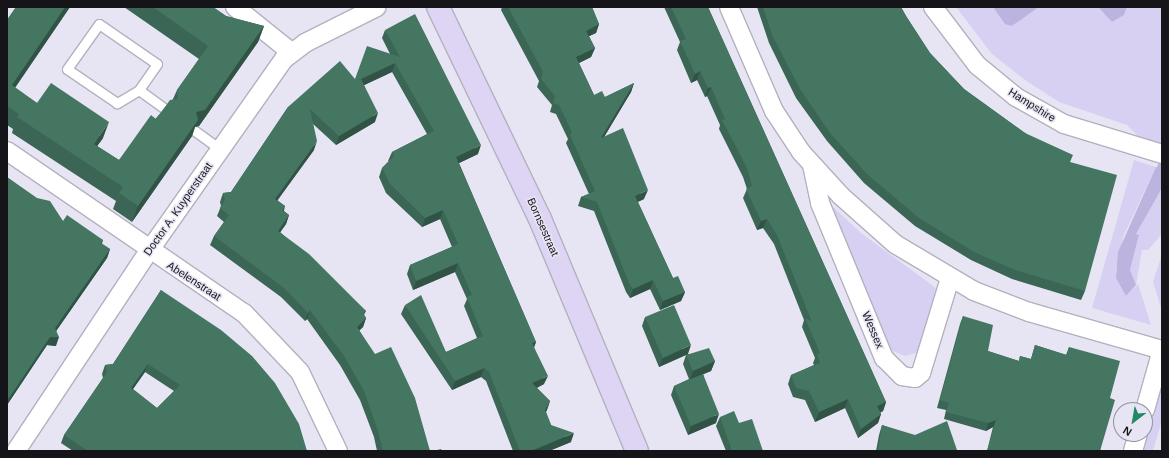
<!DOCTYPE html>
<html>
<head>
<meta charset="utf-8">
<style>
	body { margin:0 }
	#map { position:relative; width:1169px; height:458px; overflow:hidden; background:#e7e5f3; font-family:Helvetica,sans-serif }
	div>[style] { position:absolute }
	.green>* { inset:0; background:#d7d0f2 }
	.water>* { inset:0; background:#bdb3df }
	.stream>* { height:6px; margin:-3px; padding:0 3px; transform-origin:3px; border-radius:3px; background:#bdb3df }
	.roads { filter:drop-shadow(1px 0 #b3b1be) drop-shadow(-1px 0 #b3b1be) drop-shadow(0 1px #b3b1be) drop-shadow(0 -1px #b3b1be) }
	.service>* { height:9px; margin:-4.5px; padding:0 4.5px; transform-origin:4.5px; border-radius:4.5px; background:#fff }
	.minor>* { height:18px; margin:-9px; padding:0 9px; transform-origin:9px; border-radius:9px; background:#fff }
	.secondary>* { height:22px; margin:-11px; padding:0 11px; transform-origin:11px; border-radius:11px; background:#ded5f4 }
	.wall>* { inset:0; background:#3b6554 }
	.shaded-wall>* { inset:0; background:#305345 }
	.building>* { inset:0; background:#457662 }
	span { translate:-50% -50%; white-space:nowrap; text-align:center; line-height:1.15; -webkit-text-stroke:3px #e7e5f3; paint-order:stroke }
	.street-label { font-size:11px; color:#151419 }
	.frame { position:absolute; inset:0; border:8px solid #151419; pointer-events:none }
	.north { position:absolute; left:1113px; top:402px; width:40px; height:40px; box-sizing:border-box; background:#e7e5f3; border:1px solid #93919c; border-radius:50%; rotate:211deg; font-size:11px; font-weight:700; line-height:16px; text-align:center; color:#151419 }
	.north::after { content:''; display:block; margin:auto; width:14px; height:18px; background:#208a67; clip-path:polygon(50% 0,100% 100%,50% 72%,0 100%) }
</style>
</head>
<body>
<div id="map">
	<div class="green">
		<i style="clip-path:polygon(956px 7px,993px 7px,1005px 23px,1012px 26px,1039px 7px,1098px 7px,1112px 22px,1124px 15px,1127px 7px,1162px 7px,1162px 144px,1141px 139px,1127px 125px,1059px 102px,1025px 80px,992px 54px)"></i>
		<i style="clip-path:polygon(1134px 160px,1156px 167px,1123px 237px,1116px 271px,1126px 296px,1122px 300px,1138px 284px,1151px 325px,1092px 308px)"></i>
		<i style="clip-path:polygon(1162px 188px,1162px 234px,1148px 250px,1142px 250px,1136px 285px,1130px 270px,1139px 236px,1136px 234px)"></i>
		<i style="clip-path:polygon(828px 202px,861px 233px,936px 288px,919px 352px,905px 356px,888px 349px)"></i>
		<i style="clip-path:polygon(1162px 254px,1162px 311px,1153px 282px)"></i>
		<i style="clip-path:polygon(1162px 380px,1162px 420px,1153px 451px,1142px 451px)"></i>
	</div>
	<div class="water">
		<i style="clip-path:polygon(993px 7px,1039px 7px,1012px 26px,1005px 24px)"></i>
		<i style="clip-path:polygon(1098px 7px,1127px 7px,1124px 15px,1112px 22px)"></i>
		<i style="clip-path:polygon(1156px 167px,1162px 169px,1162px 188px,1136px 234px,1139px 235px,1130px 270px,1136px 285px,1126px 296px,1116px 278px,1118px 252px)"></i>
	</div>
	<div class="stream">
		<i style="left:1157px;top:176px;width:15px;rotate:-70deg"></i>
	</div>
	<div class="roads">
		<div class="service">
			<i style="left:139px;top:90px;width:26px;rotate:149deg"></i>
			<i style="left:117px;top:103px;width:60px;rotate:-145.8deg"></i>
			<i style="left:67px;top:69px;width:55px;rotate:-54.6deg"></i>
			<i style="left:99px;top:24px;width:70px;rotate:34.6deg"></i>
			<i style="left:157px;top:64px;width:32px;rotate:125deg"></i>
			<i style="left:139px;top:90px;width:36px;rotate:36deg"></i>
			<i style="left:195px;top:131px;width:31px;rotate:36deg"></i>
		</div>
		<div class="minor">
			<i style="left:235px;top:7px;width:72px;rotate:38.8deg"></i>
			<i style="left:729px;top:7px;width:113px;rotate:66.6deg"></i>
			<i style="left:774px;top:111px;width:49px;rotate:56.6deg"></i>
			<i style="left:801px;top:152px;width:59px;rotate:47.7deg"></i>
			<i style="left:841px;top:196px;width:72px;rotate:41.6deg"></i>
			<i style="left:895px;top:244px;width:92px;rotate:30.7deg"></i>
			<i style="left:974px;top:291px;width:59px;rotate:20.9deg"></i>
			<i style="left:1029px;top:312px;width:138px;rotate:15.9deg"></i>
			<i style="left:1162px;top:350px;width:62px;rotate:105.8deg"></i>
			<i style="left:933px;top:7px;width:73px;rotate:52.8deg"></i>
			<i style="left:977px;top:65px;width:50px;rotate:39.4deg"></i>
			<i style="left:1016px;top:97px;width:55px;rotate:29.4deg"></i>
			<i style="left:1064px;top:124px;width:102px;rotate:17deg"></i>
			<i style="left:7px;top:151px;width:287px;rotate:34.4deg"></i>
			<i style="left:244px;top:313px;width:81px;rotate:46.5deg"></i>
			<i style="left:300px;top:372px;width:88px;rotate:64.3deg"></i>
			<i style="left:812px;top:165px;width:39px;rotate:78deg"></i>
			<i style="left:820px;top:203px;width:168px;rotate:67.6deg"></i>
			<i style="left:884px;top:358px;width:25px;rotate:45deg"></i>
			<i style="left:902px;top:376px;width:13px;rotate:9deg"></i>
			<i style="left:915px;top:378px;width:8px;rotate:-40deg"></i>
			<i style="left:921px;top:373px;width:99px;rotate:-73deg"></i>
			<i style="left:16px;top:451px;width:240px;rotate:-56.4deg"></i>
			<i style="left:149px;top:251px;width:235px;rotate:-54.9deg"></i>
			<i style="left:284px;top:59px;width:26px;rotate:-37deg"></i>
			<i style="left:305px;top:43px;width:80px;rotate:-26.6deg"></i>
			<i style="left:1133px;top:451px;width:18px;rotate:-74deg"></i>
		</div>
		<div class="secondary">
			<i style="left:438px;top:7px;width:235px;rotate:64.3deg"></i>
			<i style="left:540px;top:219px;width:251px;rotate:67.3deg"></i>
		</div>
	</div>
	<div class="wall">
		<i style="clip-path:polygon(16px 7px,70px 7px,15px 88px,37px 103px,103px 138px,97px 146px,119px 160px,173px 99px,177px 90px,199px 59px,124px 7px,213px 7px,226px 16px,264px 26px,258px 42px,199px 126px,195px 127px,192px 136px,132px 222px,113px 209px,116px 201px,12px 133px,13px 129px,7px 125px,7px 20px)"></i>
		<i style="clip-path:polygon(502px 7px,592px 7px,599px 24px,596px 33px,589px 36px,595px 48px,591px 57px,579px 63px,594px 95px,605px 97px,634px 83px,631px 92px,604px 137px,644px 199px,638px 202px,673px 278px,685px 292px,681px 301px,660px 310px,650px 289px,630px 298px,626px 292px,594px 211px,578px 206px,581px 197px,589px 194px,566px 143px,568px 139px,556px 114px,550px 112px,552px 105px,537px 87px,539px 81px,501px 10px)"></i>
		<i style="clip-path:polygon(664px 7px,708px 7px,886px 402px,883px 411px,880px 413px,881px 414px,878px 423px,858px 438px,845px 408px,815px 422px,805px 400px,793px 397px,788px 384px,791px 375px,814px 365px,813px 363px,815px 358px,802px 327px,804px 320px,774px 244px,763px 228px,757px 230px,743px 198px,747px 189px,743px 177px,719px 129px,720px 125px,707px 96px,705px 97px,697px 80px,691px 83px,677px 50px,680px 42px)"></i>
		<i style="clip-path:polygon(757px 7px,901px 7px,906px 16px,930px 53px,964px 89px,1025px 133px,1070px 162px,1085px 291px,1081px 300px,1012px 279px,971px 260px,915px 226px,864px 183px,827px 141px,796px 98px,769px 43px)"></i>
		<i style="clip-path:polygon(385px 30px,478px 154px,459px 163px,536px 342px,534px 347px,544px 384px,537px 388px,550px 401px,546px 412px,551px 425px,571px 442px,549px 451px,513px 451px,486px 381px,481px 377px,452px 390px,401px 314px,405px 305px,446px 352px,477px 338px,464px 306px,467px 299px,455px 272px,413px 290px,407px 274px,410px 265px,452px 247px,440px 219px,422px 227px,386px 193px,379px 177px,382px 168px,389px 161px,388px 161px,392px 152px,427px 134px,392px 72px,364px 85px,375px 122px,336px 145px,313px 124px,314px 150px,277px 200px,285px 206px,284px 211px,289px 215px,286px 224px,280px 232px,366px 311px,364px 315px,366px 318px,363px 327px,359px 330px,430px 451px,377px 451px,374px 437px,360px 400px,340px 365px,307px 319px,305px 321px,281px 297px,210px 245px,214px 236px,224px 222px,217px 216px,221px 206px,220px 202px,223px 193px,231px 192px,288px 107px,355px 79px,390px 54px,382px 38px)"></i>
		<i style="clip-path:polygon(7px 177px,63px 221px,103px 240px,102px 244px,110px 249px,107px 258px,56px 331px,56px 346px,47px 345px,7px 405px)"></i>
		<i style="clip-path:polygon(evenodd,161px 290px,307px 451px,73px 451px,61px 443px,64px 435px,103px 378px,102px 374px,105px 365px,113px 364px,161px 290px,145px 372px,174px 391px,157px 408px,133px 389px,145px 372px)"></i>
		<i style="clip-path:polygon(963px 316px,988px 351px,1019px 361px,1020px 356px,1031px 359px,1035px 345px,1066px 355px,1069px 347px,1110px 398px,1100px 451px,987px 451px,993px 427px,986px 431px,944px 419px,946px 410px,937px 408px,960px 324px)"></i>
		<i style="clip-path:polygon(645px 317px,688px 354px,715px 361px,711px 371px,703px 374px,716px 423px,688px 435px,671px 395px,674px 386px,689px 379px,683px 364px,686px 355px,659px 367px,642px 326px)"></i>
		<i style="clip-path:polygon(720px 417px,739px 423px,763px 451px,726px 451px,716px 426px)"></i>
		<i style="clip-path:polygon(882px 425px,957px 451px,876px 451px,879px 435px)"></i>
	</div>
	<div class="shaded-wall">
		<i style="clip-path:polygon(65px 7px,70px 7px,7px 99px,12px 85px)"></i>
		<i style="clip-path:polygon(599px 24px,596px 33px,583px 39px,586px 31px)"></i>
		<i style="clip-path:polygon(264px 26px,258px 42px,199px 126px,195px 127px,192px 136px,132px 222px,138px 206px,196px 112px)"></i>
		<i style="clip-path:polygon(595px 48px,591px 57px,573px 66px,576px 57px)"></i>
		<i style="clip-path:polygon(395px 63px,392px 72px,358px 88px,361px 79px)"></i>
		<i style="clip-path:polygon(700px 71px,697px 80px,691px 83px,695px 74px)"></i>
		<i style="clip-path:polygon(634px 83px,631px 92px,598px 147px,601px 138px)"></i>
		<i style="clip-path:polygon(711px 87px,707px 96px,705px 97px,708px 88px)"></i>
		<i style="clip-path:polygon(378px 113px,375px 122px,336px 145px,339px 136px)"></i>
		<i style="clip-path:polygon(109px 122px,103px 138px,88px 159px,94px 144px)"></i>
		<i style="clip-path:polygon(317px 141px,314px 150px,272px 208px,275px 199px)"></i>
		<i style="clip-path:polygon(481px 145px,478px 154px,453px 166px,456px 157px)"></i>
		<i style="clip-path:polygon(648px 190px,644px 199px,632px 204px,635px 196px)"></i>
		<i style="clip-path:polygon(443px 210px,440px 219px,422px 227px,425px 218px)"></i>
		<i style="clip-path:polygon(289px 215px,286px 224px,275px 240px,278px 231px)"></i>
		<i style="clip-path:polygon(767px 219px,763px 228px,757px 230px,761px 221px)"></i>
		<i style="clip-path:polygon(110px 249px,107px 258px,52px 337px,55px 328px)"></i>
		<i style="clip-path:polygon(458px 263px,455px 272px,413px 290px,416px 281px)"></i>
		<i style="clip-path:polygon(653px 280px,650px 289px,630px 298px,633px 289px)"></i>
		<i style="clip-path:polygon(685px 292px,681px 301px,660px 310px,663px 301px)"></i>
		<i style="clip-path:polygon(310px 310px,307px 319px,305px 321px,308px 313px)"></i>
		<i style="clip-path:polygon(366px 318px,363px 327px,354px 336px,357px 327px)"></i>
		<i style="clip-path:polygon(50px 337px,59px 337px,56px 346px,47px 345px,7px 405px,9px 398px)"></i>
		<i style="clip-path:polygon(536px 342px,533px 350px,532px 343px)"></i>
		<i style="clip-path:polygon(691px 345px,688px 354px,659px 367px,663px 358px)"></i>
		<i style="clip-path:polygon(715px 361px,711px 371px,690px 380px,693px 371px)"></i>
		<i style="clip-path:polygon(148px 364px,145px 372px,128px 396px,131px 388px)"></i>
		<i style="clip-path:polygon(484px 368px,481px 377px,452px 390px,455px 381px)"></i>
		<i style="clip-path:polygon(548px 376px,544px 384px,529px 391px,532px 383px)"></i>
		<i style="clip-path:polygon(848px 399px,845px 408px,815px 422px,819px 412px)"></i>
		<i style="clip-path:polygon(550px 401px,547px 410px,542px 419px,545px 410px)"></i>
		<i style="clip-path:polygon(886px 402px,883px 411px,874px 415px,877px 406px)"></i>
		<i style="clip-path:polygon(719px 414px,716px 423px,688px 435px,691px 426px)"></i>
		<i style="clip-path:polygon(881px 414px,878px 423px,858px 438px,861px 429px)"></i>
		<i style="clip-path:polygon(996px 420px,993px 427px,986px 431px,988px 423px)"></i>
		<i style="clip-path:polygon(574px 433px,571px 442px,549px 451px,531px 451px)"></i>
	</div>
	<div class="building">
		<i style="clip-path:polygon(16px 7px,65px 7px,12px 85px,37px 103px,51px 83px,109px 122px,94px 144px,119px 160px,151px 115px,156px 119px,170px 100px,178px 99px,177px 90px,208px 46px,153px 7px,213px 7px,226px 16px,264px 26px,205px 110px,196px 112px,198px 120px,138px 206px,119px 193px,123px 187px,17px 117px,19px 114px,7px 106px,7px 20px)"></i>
		<i style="clip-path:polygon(508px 7px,592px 7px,599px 24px,586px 31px,595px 48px,576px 57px,594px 95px,602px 91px,605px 97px,634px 83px,601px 138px,623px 128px,648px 190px,635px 196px,673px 278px,678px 276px,685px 292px,663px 301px,653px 280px,633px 289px,629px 283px,597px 202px,581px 197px,595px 191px,570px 135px,572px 132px,559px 105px,553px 103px,555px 96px,541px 79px,543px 72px)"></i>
		<i style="clip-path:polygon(671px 7px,708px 7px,886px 402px,877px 406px,881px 414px,861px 429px,848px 399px,819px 412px,809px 391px,796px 388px,791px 375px,820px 363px,817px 354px,820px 353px,805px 318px,812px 322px,777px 235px,767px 219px,761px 221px,746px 189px,752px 186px,747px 168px,722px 120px,725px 119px,711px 87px,708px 88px,700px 71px,695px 74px,680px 41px,686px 39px)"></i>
		<i style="clip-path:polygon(763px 7px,901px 7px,906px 16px,930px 53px,964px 89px,1025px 133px,1073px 155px,1070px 162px,1117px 175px,1085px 291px,1015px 270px,974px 252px,919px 218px,867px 174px,830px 133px,800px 89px,772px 35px)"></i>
		<i style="clip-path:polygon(415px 14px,481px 145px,456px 157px,536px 342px,532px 343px,548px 376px,532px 383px,550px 401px,545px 410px,551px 425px,574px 433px,531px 451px,520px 451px,489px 372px,484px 368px,455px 381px,405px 305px,421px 295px,446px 352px,483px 336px,467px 297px,472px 295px,458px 263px,416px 281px,410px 265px,458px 244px,443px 210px,425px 218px,390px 184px,382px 168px,394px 156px,392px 152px,434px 131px,395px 63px,361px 79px,378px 113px,339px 136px,310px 109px,317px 141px,275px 199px,285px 206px,282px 210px,289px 215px,278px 231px,309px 254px,366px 311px,363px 313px,366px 318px,357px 327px,375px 354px,391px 347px,415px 398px,430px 451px,383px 451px,377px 428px,364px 391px,344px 356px,310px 310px,308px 313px,284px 288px,214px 236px,229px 215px,220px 208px,225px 200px,223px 193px,231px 192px,288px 107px,340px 61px,355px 79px,367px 46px,400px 57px,385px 30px)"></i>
		<i style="clip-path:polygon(7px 177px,37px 198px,50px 201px,63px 221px,67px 215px,103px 240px,101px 243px,110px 249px,55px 328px,59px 337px,50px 337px,9px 398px,7px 397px)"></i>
		<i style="clip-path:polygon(evenodd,161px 290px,221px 330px,252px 356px,275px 383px,299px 424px,307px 451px,88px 451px,64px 435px,107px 372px,105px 365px,113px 364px,161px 290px,148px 364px,180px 385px,157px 408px,131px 388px,148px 364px)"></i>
		<i style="clip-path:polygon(674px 305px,691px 345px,663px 358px,645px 317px)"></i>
		<i style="clip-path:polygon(963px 316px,993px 325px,988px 351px,1019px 361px,1020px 356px,1031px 359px,1035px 345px,1067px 355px,1069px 347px,1120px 361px,1110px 398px,1115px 400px,1100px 451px,987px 451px,996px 420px,988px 423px,946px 412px,949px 403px,940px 400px)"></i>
		<i style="clip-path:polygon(709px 348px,715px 361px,693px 371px,686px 355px)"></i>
		<i style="clip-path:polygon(703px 374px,719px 414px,691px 426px,674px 386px)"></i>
		<i style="clip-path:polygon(734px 411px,739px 423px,752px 419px,763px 451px,732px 451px,720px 417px)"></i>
		<i style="clip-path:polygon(947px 421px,957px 450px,955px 451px,878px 451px,882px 425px,915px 435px)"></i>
		<i style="clip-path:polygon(441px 449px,442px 451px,433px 451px)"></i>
	</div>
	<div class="street-label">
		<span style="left:1032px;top:105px;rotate:32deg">Hampshire</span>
		<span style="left:178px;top:209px;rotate:-55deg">Doctor A. Kuyperstraat</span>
		<span style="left:543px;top:227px;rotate:66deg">Bornsestraat</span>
		<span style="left:194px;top:281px;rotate:33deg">Abelenstraat</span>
		<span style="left:873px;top:330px;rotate:67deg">Wessex</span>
	</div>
	<div class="frame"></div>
	<div class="north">N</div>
</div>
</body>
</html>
